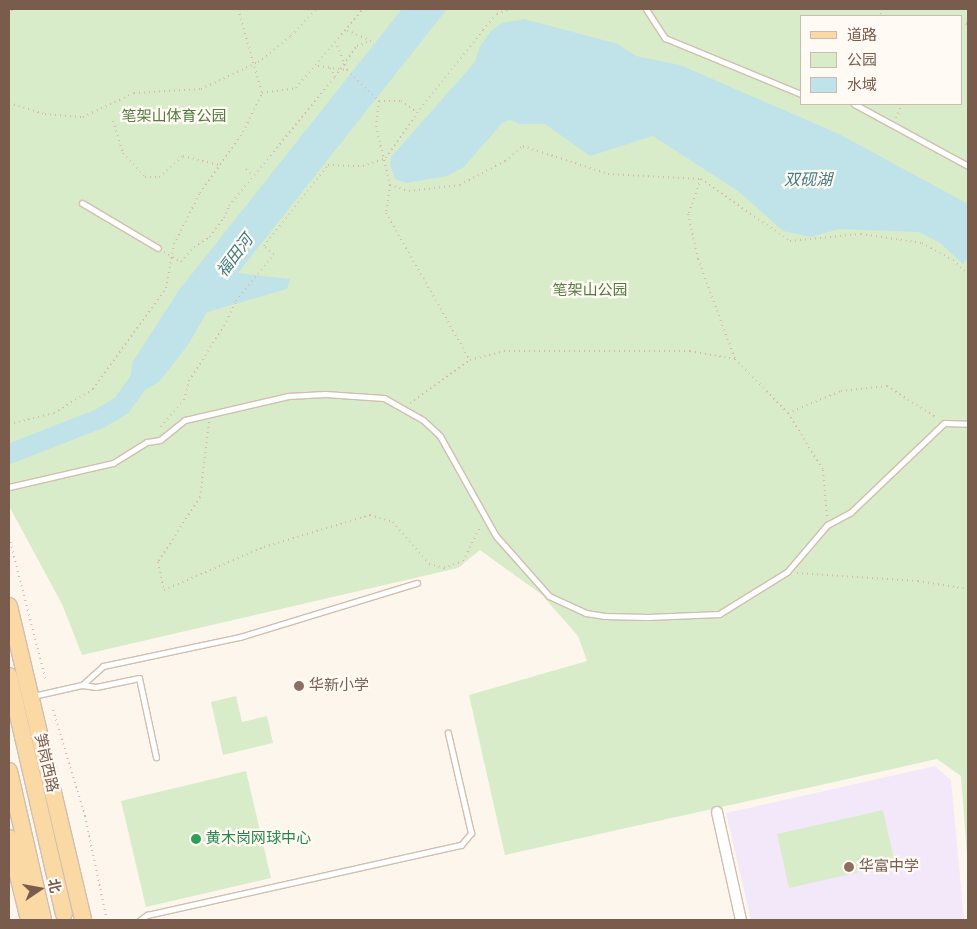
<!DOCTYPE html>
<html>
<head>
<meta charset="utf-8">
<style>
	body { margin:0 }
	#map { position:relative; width:977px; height:929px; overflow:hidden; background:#fdf6ec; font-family:Jost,"Noto Sans SC",sans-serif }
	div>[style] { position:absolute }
	.education>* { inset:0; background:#f3e8fa }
	.green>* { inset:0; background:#d8ecc9 }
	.water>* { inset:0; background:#bfe3e8 }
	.river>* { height:20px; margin:-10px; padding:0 10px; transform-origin:10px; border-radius:10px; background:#bfe3e8 }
	.path>* { height:2px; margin-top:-1px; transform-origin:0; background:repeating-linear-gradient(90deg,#d9b8a5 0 1px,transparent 0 5px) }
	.roads { filter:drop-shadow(1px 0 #d1beb0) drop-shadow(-1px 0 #d1beb0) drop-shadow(0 1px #d1beb0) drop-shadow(0 -1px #d1beb0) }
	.service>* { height:5px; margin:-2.5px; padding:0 2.5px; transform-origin:2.5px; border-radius:2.5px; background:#fff }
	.minor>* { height:10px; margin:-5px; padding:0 5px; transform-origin:5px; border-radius:5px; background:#fff }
	.primary>* { height:16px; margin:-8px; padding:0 8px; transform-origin:8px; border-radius:8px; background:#fbd9a5 }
	.path-bridge>* { height:2px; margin-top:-1px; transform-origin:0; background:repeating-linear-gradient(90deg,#d9b8a5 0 1px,transparent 0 5px) }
	.dots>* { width:14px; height:14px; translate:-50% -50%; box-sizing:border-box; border:2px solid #fffaf3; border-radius:50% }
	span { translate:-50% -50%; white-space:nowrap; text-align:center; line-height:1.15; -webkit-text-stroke:4.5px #fffaf3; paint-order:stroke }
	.park-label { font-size:15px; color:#537a41 }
	.education-label { font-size:15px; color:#785e54 }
	.left { translate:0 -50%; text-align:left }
	.street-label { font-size:15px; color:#7a5c4d }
	.leisure-label { font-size:15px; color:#27864d }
	.water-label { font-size:16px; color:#437c86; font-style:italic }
	.frame { position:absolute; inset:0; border:10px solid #7a5c4d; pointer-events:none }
	.legend { position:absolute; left:800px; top:15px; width:162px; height:90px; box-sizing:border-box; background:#fffaf3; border:1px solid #cabbb1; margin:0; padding:6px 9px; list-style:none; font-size:15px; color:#7a5c4d }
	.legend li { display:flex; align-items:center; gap:10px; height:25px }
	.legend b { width:25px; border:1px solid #cabbb1 }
	.north { position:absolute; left:15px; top:864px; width:50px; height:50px; -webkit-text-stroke:4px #fffaf3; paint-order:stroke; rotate:78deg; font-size:14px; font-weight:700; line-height:20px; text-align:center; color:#7a5c4d }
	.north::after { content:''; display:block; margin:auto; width:18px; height:22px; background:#7a5c4d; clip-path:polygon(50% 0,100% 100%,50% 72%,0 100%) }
</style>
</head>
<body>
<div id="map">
	<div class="education">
		<i style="clip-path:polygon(935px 766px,951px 780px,964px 920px,751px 920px,726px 813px)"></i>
	</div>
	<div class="green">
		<i style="clip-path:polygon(evenodd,9px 9px,968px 9px,968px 868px,961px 776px,937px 759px,505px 855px,469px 695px,587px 661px,578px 636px,541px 594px,480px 550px,458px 568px,82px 655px,62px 604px,9px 506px,9px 9px,801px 16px,961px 16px,961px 104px,801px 104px,801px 16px)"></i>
		<i style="clip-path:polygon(236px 696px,242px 722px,267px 716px,273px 743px,223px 755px,211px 702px)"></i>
		<i style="clip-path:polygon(246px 771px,271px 878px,146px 907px,121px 801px)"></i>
		<i style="clip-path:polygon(883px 810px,895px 864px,789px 888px,777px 834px)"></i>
	</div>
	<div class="water">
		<i style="clip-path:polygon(402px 9px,447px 9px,238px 273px,290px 279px,287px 289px,207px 312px,188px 345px,159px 382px,143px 391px,130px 382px,132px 363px,179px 290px)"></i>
		<i style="clip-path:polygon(524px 19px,618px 44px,636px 56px,680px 65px,839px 134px,968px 204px,968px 257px,963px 264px,940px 243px,919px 232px,839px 229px,811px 237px,783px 231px,738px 191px,653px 136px,590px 156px,545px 124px,519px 124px,510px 120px,502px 123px,464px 167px,447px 176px,406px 183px,395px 179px,390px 165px,391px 157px,475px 62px,480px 46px,491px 31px,502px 23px)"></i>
	</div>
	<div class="river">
		<i style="left:9px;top:454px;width:97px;rotate:-21.3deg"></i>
		<i style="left:99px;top:419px;width:27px;rotate:-31deg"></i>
		<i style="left:122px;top:405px;width:50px;rotate:-54.7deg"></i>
	</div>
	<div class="path">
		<i style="left:238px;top:9px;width:87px;rotate:74.1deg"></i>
		<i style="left:878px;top:9px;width:8px;rotate:60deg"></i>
		<i style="left:9px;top:15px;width:7px;rotate:-56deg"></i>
		<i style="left:961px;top:22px;width:7px;rotate:16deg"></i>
		<i style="left:330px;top:68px;width:10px;rotate:61deg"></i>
		<i style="left:347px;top:70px;width:45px;rotate:44.1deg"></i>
		<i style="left:379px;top:101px;width:22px"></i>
		<i style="left:401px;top:101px;width:19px;rotate:36deg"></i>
		<i style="left:379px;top:101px;width:25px;rotate:97deg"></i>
		<i style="left:376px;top:126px;width:61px;rotate:76.7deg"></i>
		<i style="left:390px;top:185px;width:20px;rotate:18deg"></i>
		<i style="left:409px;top:191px;width:51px;rotate:-6.7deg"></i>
		<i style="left:460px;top:185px;width:51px;rotate:-28.1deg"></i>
		<i style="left:505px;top:161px;width:23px;rotate:-40deg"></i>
		<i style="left:523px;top:146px;width:89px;rotate:18.2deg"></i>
		<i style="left:608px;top:174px;width:93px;rotate:3.1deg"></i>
		<i style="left:701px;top:179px;width:108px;rotate:34.9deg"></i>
		<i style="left:790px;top:241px;width:71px;rotate:-5.6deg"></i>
		<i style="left:861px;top:234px;width:62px;rotate:8.4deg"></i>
		<i style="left:922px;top:243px;width:35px;rotate:29deg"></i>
		<i style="left:953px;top:260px;width:21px;rotate:43deg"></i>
		<i style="left:9px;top:103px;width:38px;rotate:17deg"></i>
		<i style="left:45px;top:114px;width:38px;rotate:5deg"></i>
		<i style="left:83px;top:117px;width:56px;rotate:-25.2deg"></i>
		<i style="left:134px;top:93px;width:67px;rotate:-3.4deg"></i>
		<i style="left:201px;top:89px;width:63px;rotate:-25.3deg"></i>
		<i style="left:258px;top:62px;width:42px;rotate:-38.2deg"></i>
		<i style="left:291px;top:36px;width:37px;rotate:-47deg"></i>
		<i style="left:896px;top:118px;width:15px;rotate:-67deg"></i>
		<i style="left:113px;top:121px;width:34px;rotate:73deg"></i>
		<i style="left:123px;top:153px;width:33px;rotate:47deg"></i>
		<i style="left:145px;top:177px;width:14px"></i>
		<i style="left:159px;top:177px;width:32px;rotate:-41deg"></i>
		<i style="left:183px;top:156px;width:38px;rotate:14deg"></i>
		<i style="left:246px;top:169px;width:10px;rotate:45deg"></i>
		<i style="left:701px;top:179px;width:37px;rotate:110deg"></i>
		<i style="left:688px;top:214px;width:46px;rotate:77.5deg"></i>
		<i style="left:698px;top:259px;width:107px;rotate:69.7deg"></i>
		<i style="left:390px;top:185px;width:28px;rotate:98deg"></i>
		<i style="left:386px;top:213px;width:169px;rotate:60.3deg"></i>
		<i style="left:164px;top:252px;width:20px;rotate:30deg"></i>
		<i style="left:181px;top:262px;width:20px;rotate:-49deg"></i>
		<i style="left:194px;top:247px;width:19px;rotate:-32deg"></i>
		<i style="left:210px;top:237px;width:24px;rotate:-54deg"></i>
		<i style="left:224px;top:218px;width:13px;rotate:-67deg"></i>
		<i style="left:229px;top:206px;width:167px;rotate:-50.6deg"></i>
		<i style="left:335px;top:77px;width:38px;rotate:-55deg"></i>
		<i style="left:357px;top:46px;width:15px;rotate:-20deg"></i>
		<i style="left:371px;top:41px;width:27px;rotate:-156deg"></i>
		<i style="left:410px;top:403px;width:74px;rotate:-35.6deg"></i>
		<i style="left:470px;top:360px;width:35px;rotate:-15deg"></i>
		<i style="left:504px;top:351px;width:186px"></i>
		<i style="left:690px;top:351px;width:46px;rotate:10.1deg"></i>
		<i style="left:735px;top:359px;width:76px;rotate:45.5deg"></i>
		<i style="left:788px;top:413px;width:67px;rotate:58.4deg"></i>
		<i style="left:823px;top:470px;width:47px;rotate:85.1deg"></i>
		<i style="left:788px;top:413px;width:57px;rotate:-22.5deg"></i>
		<i style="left:841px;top:391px;width:46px;rotate:-6.2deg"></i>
		<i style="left:887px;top:386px;width:59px;rotate:32.6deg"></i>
		<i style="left:209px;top:422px;width:76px;rotate:96.8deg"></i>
		<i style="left:200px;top:497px;width:77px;rotate:122.9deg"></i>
		<i style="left:158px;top:562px;width:29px;rotate:78deg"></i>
		<i style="left:164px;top:590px;width:109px;rotate:-23.3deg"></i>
		<i style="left:264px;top:547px;width:111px;rotate:-16.8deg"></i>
		<i style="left:370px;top:515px;width:24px;rotate:17deg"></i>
		<i style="left:393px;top:522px;width:55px;rotate:49.4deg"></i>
		<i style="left:429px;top:564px;width:16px;rotate:15deg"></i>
		<i style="left:444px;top:568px;width:20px;rotate:-20deg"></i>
		<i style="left:463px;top:561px;width:40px;rotate:-63.4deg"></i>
		<i style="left:9px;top:424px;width:46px;rotate:-13.7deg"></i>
		<i style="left:54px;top:413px;width:46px;rotate:-31.6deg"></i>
		<i style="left:93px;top:389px;width:125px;rotate:-54.1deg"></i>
		<i style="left:166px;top:288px;width:45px;rotate:-79.7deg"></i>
		<i style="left:174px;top:244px;width:57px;rotate:-63deg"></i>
		<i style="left:200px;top:193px;width:75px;rotate:-54.8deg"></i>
		<i style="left:243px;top:132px;width:43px;rotate:-64deg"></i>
		<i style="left:262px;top:93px;width:34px;rotate:-8deg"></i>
		<i style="left:296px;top:88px;width:104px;rotate:-49.7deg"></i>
		<i style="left:161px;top:427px;width:35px;rotate:-50deg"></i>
		<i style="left:184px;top:400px;width:20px;rotate:-75deg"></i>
		<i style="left:189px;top:381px;width:65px;rotate:-57.5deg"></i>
		<i style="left:224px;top:326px;width:28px;rotate:-64deg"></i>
		<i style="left:236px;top:301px;width:60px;rotate:-51deg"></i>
		<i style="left:274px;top:254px;width:13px;rotate:-141deg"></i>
		<i style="left:264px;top:246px;width:103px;rotate:-51.7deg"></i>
		<i style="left:328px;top:165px;width:35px;rotate:2deg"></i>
		<i style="left:363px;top:166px;width:24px;rotate:-19deg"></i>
		<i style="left:386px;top:158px;width:55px;rotate:-55.4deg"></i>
		<i style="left:417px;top:113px;width:106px;rotate:-51.5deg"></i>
		<i style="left:483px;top:30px;width:21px;rotate:-49deg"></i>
		<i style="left:497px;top:14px;width:15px;rotate:-20deg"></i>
		<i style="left:9px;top:537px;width:149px;rotate:75.6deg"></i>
		<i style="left:797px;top:573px;width:121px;rotate:3.8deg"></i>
		<i style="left:918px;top:581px;width:51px;rotate:9.1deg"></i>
		<i style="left:53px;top:710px;width:111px;rotate:73.2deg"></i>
		<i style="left:85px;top:816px;width:106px;rotate:78.1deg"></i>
	</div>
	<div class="roads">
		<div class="service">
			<i style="left:646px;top:9px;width:35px;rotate:57deg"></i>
			<i style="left:665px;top:38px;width:147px;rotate:22.4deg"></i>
			<i style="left:854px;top:104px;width:130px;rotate:28.5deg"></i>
			<i style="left:82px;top:203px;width:88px;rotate:30.6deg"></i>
			<i style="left:9px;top:487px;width:107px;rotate:-13deg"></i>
			<i style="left:113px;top:463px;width:40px;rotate:-32deg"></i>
			<i style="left:147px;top:442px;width:13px;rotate:-9deg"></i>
			<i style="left:160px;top:440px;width:32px;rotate:-39deg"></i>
			<i style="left:185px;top:420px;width:106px;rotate:-13.1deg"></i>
			<i style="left:288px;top:396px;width:37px;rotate:-3deg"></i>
			<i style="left:325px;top:394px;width:59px;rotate:3.9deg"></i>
			<i style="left:384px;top:398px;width:45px;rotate:29.4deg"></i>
			<i style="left:423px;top:420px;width:23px;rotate:43deg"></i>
			<i style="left:440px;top:436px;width:115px;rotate:60.8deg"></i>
			<i style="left:496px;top:536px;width:80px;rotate:48.5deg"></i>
			<i style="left:549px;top:596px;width:41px;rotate:24.7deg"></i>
			<i style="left:586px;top:613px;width:19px;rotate:9deg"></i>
			<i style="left:605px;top:616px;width:43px;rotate:1.3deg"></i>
			<i style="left:648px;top:617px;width:71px;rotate:-2.4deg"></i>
			<i style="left:719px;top:614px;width:80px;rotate:-31.7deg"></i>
			<i style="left:787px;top:572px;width:62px;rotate:-49.6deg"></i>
			<i style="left:827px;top:525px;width:27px;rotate:-28deg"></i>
			<i style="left:851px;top:512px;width:129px;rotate:-43.7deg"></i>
			<i style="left:944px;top:423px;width:24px;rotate:2deg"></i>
			<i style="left:82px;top:685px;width:14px;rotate:8deg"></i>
			<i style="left:96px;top:687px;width:44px;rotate:-11.8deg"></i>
			<i style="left:139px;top:678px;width:81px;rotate:77.9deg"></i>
			<i style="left:33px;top:696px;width:50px;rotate:-12.7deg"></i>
			<i style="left:82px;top:685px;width:28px;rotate:-42deg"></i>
			<i style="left:103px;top:666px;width:140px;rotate:-12deg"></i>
			<i style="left:240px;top:637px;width:185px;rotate:-17deg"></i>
			<i style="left:140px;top:920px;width:9px;rotate:-36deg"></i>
			<i style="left:147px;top:915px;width:322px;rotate:-12.6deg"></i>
			<i style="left:461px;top:845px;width:16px;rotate:-50deg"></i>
			<i style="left:471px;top:833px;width:103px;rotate:-103deg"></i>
		</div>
		<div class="minor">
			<i style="left:717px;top:812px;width:111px;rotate:77.5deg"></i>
		</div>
		<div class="primary">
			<i style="left:9px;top:606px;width:323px;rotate:76.7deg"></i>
			<i style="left:9px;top:676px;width:244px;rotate:77deg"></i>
			<i style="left:9px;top:771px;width:152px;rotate:77.1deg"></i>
			<i style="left:9px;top:838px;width:84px;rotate:76.3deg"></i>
		</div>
	</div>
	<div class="path-bridge">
		<i style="left:318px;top:66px;width:29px;rotate:8deg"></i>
		<i style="left:347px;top:70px;width:29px;rotate:-112deg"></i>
	</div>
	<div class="dots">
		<i style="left:299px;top:686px;background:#8d6e63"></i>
		<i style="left:196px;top:839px;background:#2e9e5b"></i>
		<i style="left:849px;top:867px;background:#8d6e63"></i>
	</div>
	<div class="park-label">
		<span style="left:174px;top:117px">笔架山体育公园</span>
		<span style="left:590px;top:291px">笔架山公园</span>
	</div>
	<div class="education-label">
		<span class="left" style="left:309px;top:686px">华新小学</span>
		<span class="left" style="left:859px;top:867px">华富中学</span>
	</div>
	<div class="street-label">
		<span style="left:46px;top:763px;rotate:77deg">笋岗西路</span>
	</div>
	<div class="leisure-label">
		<span class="left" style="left:206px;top:839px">黄木岗网球中心</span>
	</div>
	<div class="water-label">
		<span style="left:808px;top:180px">双砚湖</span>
		<span style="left:235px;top:256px;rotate:-53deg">福田河</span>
	</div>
	<div class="frame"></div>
	<ul class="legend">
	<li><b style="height:6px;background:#fbd9a5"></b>道路</li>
	<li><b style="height:14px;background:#d8ecc9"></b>公园</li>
	<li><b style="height:14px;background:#bfe3e8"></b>水域</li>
	</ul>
	<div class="north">北</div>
</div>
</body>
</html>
